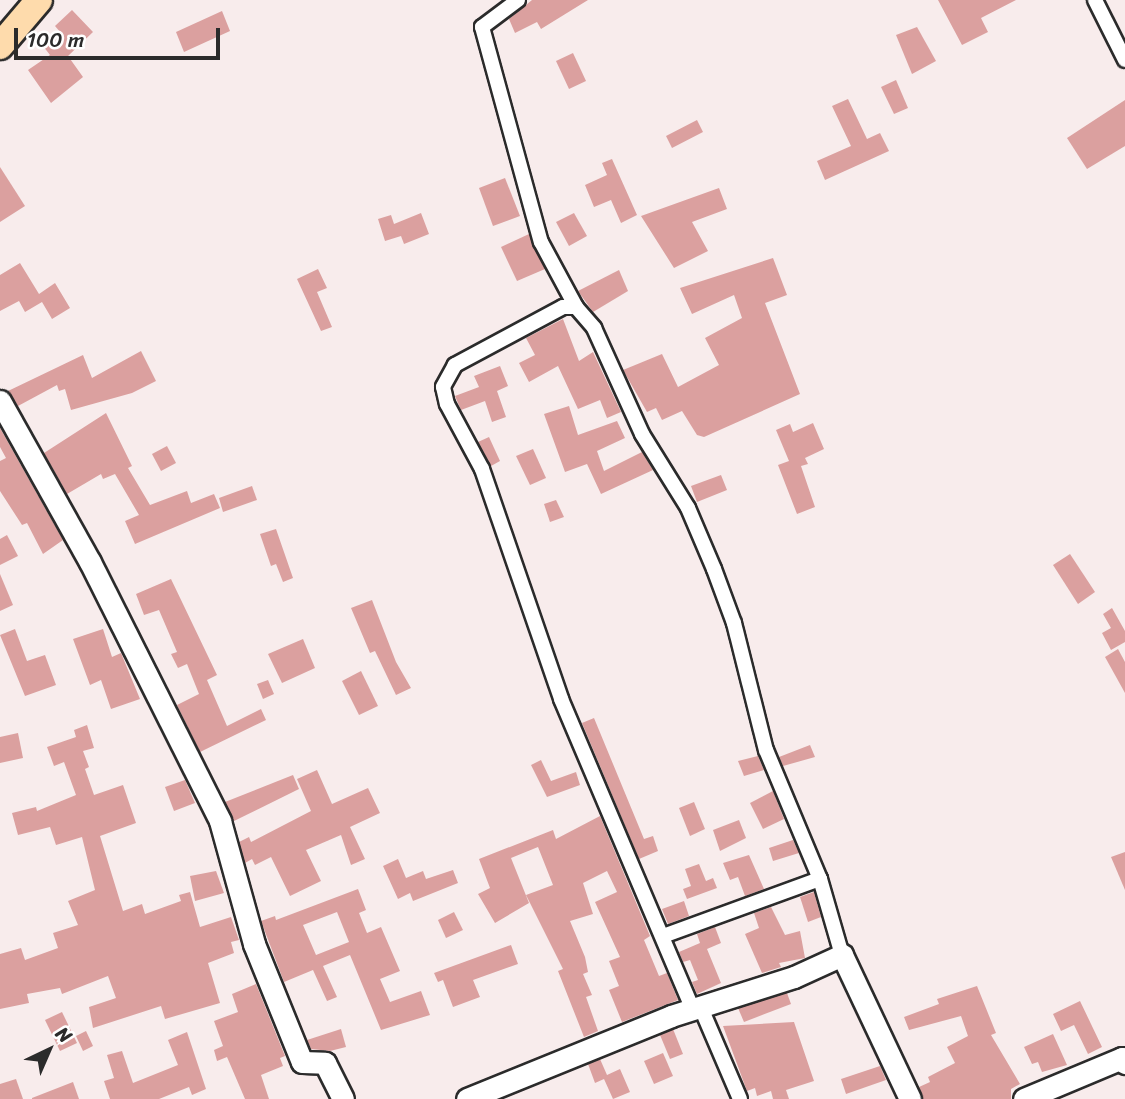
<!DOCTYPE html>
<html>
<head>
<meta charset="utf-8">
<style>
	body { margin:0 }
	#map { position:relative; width:1125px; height:1099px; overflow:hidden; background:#f8ecec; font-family:Sriracha,sans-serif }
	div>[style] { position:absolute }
	.building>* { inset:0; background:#dba09f }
	.roads { filter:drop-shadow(2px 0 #2b2b2b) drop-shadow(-2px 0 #2b2b2b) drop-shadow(0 2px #2b2b2b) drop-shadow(0 -2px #2b2b2b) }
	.street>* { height:14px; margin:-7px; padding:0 7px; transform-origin:7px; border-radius:7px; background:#fff }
	.secondary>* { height:21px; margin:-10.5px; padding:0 10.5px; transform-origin:10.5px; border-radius:10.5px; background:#fff }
	.highway>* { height:26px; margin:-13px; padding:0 13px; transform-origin:13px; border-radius:13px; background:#fedbac }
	span { translate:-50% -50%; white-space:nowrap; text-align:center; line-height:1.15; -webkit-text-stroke:6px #fff; paint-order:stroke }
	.north { position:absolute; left:14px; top:1015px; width:70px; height:70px; -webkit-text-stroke:5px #fff; paint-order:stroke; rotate:44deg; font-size:19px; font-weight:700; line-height:28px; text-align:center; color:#2b2b2b }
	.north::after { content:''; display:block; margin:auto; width:24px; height:32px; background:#2b2b2b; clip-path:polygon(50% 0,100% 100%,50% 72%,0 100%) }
	.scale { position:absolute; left:14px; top:28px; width:206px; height:32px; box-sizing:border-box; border:4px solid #2b2b2b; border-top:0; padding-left:9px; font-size:21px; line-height:24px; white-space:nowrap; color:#2b2b2b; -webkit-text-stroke:5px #fff; paint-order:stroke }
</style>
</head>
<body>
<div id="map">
	<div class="building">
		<i style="clip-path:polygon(532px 0,588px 0,541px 29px,537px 22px,515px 33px,509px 19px)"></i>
		<i style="clip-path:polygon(938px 0,1016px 0,981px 18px,988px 32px,962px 45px)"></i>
		<i style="clip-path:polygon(72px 10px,93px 32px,68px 56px,83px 77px,51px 103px,28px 70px,50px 55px,43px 46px,61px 33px,55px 26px)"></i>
		<i style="clip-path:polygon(222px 11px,230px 31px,184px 52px,176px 32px)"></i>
		<i style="clip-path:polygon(917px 27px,936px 61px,912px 74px,896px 35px)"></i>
		<i style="clip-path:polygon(573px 53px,586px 81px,569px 89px,556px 61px)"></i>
		<i style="clip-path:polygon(896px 80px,908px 108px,894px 114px,881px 87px)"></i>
		<i style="clip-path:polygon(848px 99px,867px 139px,880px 133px,889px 151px,825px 180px,817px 161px,851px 146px,832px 106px)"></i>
		<i style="clip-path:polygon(1125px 100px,1125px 146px,1087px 169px,1067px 138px)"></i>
		<i style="clip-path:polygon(697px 120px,703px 132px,672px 148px,666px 136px)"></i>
		<i style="clip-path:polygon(612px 159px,637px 215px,621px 223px,611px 200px,594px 207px,585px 185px,607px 175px,602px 163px)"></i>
		<i style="clip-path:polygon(0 167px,25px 206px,0 222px)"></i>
		<i style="clip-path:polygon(505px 178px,520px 216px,493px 226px,479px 188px)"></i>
		<i style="clip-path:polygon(719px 188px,727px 209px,692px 222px,708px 251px,674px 268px,641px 216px)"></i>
		<i style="clip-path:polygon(421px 213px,429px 234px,404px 244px,401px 236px,385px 241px,378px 219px,391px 215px,394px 224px)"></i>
		<i style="clip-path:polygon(574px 213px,587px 236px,569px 246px,556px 222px)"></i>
		<i style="clip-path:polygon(529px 234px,545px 269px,517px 281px,501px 247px)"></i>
		<i style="clip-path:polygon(773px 258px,787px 295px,765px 303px,800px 394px,704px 437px,697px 435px,682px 411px,662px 420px,656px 408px,647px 412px,623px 370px,662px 354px,678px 387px,719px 365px,705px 338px,742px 318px,734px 295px,692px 314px,680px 288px)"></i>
		<i style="clip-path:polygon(20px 263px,39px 294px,55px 283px,70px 308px,52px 319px,42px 302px,25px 312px,19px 301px,0 311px,0 275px)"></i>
		<i style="clip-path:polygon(318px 269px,327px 288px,317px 292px,332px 327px,321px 331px,297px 279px)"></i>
		<i style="clip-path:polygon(619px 270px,628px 291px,593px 312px,578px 291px)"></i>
		<i style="clip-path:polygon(563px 319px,579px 361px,593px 352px,621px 412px,607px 418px,600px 400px,578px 409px,558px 366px,529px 382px,519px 363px,535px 355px,526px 338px)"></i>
		<i style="clip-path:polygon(141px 351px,156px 381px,132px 393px,71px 410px,65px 389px,59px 391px,57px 385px,18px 406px,8px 391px,83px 355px,92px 378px)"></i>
		<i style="clip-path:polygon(500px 366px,508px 386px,497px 391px,506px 417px,492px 422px,485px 401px,461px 410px,455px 396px,479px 387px,474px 376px)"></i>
		<i style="clip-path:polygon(569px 406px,578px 435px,617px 421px,625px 438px,597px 451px,604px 471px,642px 452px,653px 470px,601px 494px,587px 464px,565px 472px,544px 414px)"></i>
		<i style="clip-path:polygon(106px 413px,132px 466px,128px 468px,150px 505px,187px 491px,191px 503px,214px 494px,220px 508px,135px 544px,125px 521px,139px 515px,115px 474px,103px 479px,101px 474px,67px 494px,44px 453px)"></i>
		<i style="clip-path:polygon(813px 423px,824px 449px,805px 458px,808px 464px,801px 466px,815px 507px,797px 514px,778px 465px,789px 461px,776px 430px,790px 424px,793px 432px)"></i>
		<i style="clip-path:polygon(0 428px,63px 540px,43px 554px,27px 523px,22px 525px,0 491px,0 461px,6px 458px,0 447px)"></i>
		<i style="clip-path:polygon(489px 437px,500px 461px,491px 466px,478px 442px)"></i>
		<i style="clip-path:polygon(167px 446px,176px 463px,161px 471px,152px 454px)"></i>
		<i style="clip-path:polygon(533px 449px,546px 478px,530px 485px,516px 456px)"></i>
		<i style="clip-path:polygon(721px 475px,727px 490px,697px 502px,691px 486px)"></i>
		<i style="clip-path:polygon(252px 486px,257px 500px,223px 512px,219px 498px)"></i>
		<i style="clip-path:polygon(556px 500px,564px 517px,550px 522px,544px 504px)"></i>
		<i style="clip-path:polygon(276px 529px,293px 578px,283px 582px,276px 564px,271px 566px,260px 534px)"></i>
		<i style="clip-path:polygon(7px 535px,18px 556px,0 565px,0 539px)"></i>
		<i style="clip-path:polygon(1070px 554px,1095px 592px,1078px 604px,1053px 565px)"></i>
		<i style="clip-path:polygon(0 574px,13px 605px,0 611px)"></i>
		<i style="clip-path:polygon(171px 579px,217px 675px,207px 680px,227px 726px,261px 709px,266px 720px,200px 752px,177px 705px,199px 694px,187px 664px,178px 668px,171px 654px,177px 652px,159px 610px,144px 615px,136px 594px)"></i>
		<i style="clip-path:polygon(372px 600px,396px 662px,411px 688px,396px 695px,375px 651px,370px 653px,351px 608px)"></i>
		<i style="clip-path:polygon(1112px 608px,1125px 631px,1125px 642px,1111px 650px,1102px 633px,1111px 628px,1103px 614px)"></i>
		<i style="clip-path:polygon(15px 629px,27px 661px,45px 655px,56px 685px,25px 696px,0 635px)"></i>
		<i style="clip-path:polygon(103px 629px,112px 657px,121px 653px,140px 699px,111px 709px,101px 680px,90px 685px,73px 639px)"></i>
		<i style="clip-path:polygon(303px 639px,315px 668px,282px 683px,268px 654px)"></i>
		<i style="clip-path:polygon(1118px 649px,1125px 662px,1125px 693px,1105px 657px)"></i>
		<i style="clip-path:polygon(361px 671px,378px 706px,359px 715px,342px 681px)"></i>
		<i style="clip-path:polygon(268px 680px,274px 694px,263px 699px,257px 684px)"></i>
		<i style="clip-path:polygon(594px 718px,644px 839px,653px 836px,658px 851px,639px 859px,582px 723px)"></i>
		<i style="clip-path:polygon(87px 725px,94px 748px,83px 751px,89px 767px,85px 769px,94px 795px,123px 785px,136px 823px,100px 836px,123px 911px,142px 904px,145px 914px,181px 901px,179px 895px,190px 892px,200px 927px,231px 917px,239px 940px,231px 942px,234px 953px,208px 963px,220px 1003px,165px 1019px,161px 1006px,93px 1028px,89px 1007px,116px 998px,108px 976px,62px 994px,60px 988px,27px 994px,29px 1003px,0 1009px,0 954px,21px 948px,25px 960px,58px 948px,53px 933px,78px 925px,68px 901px,95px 890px,82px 837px,56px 845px,50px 827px,18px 835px,12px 813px,36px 807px,37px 811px,76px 795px,64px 762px,54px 766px,47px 747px,76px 737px,74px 730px)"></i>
		<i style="clip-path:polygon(18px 733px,23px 758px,0 763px,0 737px)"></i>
		<i style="clip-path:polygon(810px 745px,815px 757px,783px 766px,779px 757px)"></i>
		<i style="clip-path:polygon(758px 756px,764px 770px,744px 776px,738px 761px)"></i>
		<i style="clip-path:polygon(541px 760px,551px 781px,576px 772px,580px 785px,547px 797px,531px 765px)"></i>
		<i style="clip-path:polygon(317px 770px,332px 804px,368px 788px,380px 813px,350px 827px,365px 859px,351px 865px,341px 835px,306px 850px,321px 881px,290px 896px,271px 857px,255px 865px,252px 859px,245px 863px,239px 842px,249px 837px,251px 842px,311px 811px,297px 779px)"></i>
		<i style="clip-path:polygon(293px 775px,299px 789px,234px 821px,225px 802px)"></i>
		<i style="clip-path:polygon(185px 780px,195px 803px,174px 811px,165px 787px)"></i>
		<i style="clip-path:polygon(773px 791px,784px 819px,763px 829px,750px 803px)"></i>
		<i style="clip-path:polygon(694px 802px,705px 829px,690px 836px,679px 808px)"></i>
		<i style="clip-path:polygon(600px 816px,650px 936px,644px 940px,659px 976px,667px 973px,678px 1000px,622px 1022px,609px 990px,619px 986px,609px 961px,620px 957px,595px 902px,617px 892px,607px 871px,583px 883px,593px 914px,570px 921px,585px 957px,588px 972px,583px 974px,592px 995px,586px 997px,598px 1031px,584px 1037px,558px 971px,563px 969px,526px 895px,553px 885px,538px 847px,511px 858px,529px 903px,495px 923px,478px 894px,490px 888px,479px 859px,553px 830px,556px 839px)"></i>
		<i style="clip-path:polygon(739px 820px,746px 838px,720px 851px,713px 830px)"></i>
		<i style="clip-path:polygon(793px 840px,799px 853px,773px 861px,769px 848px)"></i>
		<i style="clip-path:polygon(1125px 852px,1125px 890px,1111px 857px)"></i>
		<i style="clip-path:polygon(749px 855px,764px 889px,745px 896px,738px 877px,730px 880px,723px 863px)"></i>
		<i style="clip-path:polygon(398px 859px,406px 878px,423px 871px,426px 879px,453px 870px,458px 883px,413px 901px,410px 893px,398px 899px,383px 866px)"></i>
		<i style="clip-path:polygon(699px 864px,706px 881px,713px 878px,717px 888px,687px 899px,683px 889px,691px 886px,685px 869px)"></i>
		<i style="clip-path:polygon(216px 871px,224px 893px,195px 901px,190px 876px)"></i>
		<i style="clip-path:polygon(evenodd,358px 889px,366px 910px,359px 913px,367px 933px,381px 927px,400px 971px,380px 979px,390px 1002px,421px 991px,430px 1015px,381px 1030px,350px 955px,323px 966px,337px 997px,327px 1001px,313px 970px,284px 982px,261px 921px,275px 916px,276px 920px,358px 889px,337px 912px,349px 942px,316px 955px,303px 925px,337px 912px)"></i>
		<i style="clip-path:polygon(814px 892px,821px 917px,808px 922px,800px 897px)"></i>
		<i style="clip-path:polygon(684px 901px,689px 916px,668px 924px,662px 909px)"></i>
		<i style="clip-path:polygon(771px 907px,785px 935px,800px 931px,805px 958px,779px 963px,781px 967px,762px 973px,745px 934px,759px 928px,754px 913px)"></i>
		<i style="clip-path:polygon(454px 912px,463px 930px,446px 938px,438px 920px)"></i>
		<i style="clip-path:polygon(715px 927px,721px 943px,707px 949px,721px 983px,697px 994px,692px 982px,698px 980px,690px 960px,683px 962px,679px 952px,700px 943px,697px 934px)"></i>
		<i style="clip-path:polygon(511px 945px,518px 964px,473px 980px,480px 997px,453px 1007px,443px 980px,438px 982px,434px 973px)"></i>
		<i style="clip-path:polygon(256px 984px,285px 1056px,280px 1058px,283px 1066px,261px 1075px,269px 1099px,245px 1099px,227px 1057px,217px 1061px,214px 1050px,223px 1046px,214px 1021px,238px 1012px,232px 994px)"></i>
		<i style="clip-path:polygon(977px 986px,996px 1033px,991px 1035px,1020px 1084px,1011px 1089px,1011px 1099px,923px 1099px,919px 1087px,930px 1082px,928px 1077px,955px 1063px,947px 1047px,968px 1036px,961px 1016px,909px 1030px,904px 1017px,939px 1004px,937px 999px)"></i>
		<i style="clip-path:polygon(787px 993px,791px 1004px,744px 1022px,738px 1008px)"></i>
		<i style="clip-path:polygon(1080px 1001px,1102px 1047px,1088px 1054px,1074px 1025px,1061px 1031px,1053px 1014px)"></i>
		<i style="clip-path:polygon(62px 1012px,77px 1043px,60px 1051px,45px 1020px)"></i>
		<i style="clip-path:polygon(794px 1022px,814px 1081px,786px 1090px,789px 1099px,773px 1099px,771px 1091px,757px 1096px,755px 1088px,747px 1091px,723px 1026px)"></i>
		<i style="clip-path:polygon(341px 1029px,346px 1047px,330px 1051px,311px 1049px,307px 1040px)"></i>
		<i style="clip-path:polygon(673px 1029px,683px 1054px,670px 1059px,660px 1035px)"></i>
		<i style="clip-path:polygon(86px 1031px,93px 1046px,83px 1051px,76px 1036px)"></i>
		<i style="clip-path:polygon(187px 1032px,206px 1089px,192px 1095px,189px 1087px,159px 1099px,110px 1099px,104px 1081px,114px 1078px,107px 1055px,122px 1051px,133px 1083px,178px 1065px,168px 1040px)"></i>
		<i style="clip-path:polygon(1053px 1034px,1067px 1065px,1042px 1072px,1038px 1062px,1032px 1064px,1024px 1047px)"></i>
		<i style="clip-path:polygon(663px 1053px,673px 1076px,654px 1084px,644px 1061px)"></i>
		<i style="clip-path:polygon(600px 1059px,607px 1075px,620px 1069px,630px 1092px,613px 1099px,604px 1079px,595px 1083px,588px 1064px)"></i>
		<i style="clip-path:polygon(880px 1066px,886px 1080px,846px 1094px,841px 1079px)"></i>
		<i style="clip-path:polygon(16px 1079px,23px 1099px,0 1099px,0 1084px)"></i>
		<i style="clip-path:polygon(73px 1082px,79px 1099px,32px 1099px,32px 1098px)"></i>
	</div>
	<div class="roads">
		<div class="street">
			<i style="left:518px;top:0;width:45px;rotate:143.1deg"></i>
			<i style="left:482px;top:27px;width:223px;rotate:74.7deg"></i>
			<i style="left:541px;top:242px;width:74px;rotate:61.7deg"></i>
			<i style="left:576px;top:307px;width:28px;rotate:49deg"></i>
			<i style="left:594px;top:328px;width:116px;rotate:65.6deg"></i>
			<i style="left:642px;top:434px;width:87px;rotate:58.1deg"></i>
			<i style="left:688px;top:508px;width:66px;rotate:66.9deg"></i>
			<i style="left:714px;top:569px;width:58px;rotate:69.7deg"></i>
			<i style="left:734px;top:623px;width:131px;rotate:75.9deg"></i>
			<i style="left:766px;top:750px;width:140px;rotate:67.3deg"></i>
			<i style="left:820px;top:879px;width:79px;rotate:73.9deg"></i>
			<i style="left:1095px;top:0;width:67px;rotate:63.4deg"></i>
			<i style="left:576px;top:307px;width:13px;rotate:180deg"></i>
			<i style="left:563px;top:307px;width:123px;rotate:151.8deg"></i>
			<i style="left:455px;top:365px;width:25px;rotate:119deg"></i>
			<i style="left:443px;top:387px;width:17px;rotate:77deg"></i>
			<i style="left:447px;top:404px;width:74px;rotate:61.7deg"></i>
			<i style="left:482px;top:469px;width:243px;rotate:71deg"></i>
			<i style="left:561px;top:699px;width:332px;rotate:67deg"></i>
			<i style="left:691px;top:1005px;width:10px;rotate:17deg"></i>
			<i style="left:701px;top:1008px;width:99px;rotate:66.8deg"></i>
			<i style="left:663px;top:936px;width:167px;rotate:-20deg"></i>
		</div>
		<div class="secondary">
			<i style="left:0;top:401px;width:184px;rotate:60.8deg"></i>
			<i style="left:90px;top:562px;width:290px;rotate:63.3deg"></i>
			<i style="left:220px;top:821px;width:128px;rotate:74.5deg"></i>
			<i style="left:254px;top:944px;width:127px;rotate:67.9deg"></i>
			<i style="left:302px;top:1062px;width:23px;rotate:2deg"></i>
			<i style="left:325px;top:1063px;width:40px;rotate:63.4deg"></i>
			<i style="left:467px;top:1099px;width:220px;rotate:-22.1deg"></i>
			<i style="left:671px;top:1016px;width:129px;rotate:-17.6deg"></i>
			<i style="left:794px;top:977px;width:53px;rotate:-24.6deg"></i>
			<i style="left:842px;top:955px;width:159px;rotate:64.7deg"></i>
			<i style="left:1024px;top:1099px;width:106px;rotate:-22.7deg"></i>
			<i style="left:1122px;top:1058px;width:6px;rotate:59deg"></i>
		</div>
		<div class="highway">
			<i style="left:0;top:46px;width:60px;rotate:-49.7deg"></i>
		</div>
	</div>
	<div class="north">N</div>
	<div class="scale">100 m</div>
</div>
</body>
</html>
